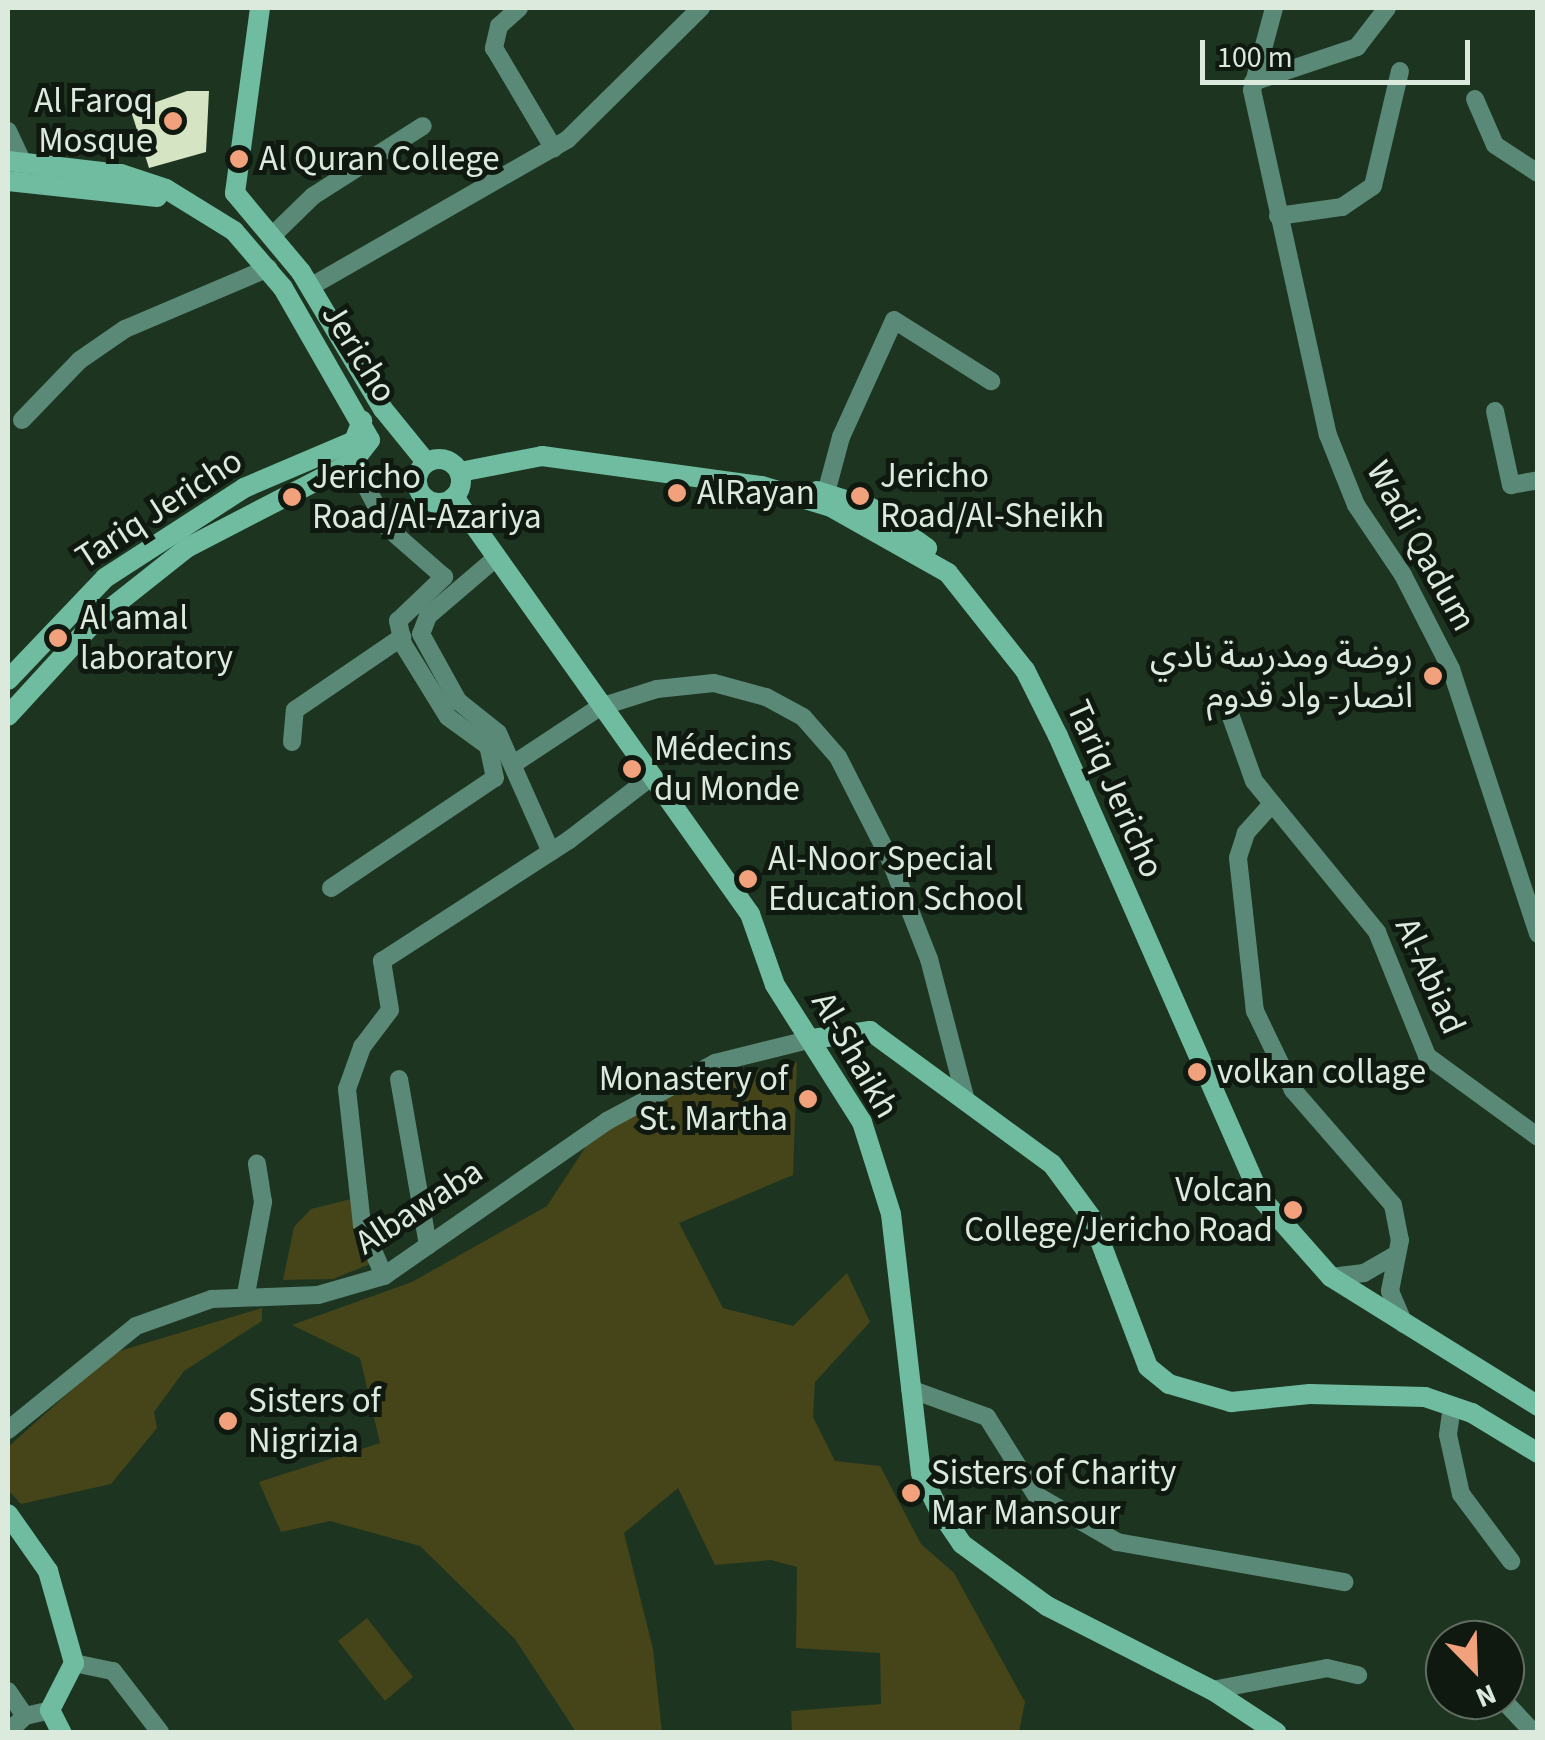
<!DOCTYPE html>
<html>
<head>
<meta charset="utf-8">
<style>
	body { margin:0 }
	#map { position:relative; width:1545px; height:1740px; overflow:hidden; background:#1d3520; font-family:"Source Sans 3","Noto Sans Arabic",sans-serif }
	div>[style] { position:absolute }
	.green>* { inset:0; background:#464419 }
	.building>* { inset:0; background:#d5e4c3 }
	.street>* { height:18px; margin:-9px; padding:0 9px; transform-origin:9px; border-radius:9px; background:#5a8977 }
	.secondary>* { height:20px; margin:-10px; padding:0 10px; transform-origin:10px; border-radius:10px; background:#6fbca0 }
	.secondary>.ring { margin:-10px; padding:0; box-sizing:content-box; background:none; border:20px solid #6fbca0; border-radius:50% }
	.dots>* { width:28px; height:28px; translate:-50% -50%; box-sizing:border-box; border:5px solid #0f1910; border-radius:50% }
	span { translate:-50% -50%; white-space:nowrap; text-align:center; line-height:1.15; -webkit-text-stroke:10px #0f1910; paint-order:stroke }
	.poi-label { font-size:35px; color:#dbeadc }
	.right { translate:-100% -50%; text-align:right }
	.left { translate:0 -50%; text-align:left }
	.street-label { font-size:35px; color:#dbeadc }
	.frame { position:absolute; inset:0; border:10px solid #dbeadc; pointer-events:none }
	.north { position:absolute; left:1425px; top:1620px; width:100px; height:100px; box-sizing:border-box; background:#0f1910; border:2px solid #616d62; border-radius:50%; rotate:157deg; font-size:28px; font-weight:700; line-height:40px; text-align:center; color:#dbeadc }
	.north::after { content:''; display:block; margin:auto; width:35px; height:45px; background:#f1a17c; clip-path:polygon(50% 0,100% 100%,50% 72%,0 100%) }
	.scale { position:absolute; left:1200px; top:40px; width:270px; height:45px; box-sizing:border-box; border:5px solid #dbeadc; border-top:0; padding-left:12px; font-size:30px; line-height:35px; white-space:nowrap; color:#dbeadc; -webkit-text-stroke:8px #0f1910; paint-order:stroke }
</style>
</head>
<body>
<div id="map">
	<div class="green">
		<i style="clip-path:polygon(797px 1062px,793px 1175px,679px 1223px,723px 1308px,793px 1326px,847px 1273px,870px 1322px,815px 1382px,813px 1417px,835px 1461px,880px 1466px,921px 1544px,954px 1573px,1025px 1702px,1019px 1732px,792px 1732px,791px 1711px,881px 1704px,880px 1653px,796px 1648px,797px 1567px,771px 1560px,715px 1565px,678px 1488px,624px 1533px,653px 1649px,662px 1732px,576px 1732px,515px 1639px,420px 1546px,330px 1521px,281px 1532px,259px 1482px,380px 1443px,360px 1358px,292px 1325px,412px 1282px,547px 1206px,587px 1145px,643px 1108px,691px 1085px)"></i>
		<i style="clip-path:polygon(351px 1199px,375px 1262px,333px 1279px,283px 1280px,294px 1227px,311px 1209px)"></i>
		<i style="clip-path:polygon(262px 1308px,262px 1321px,184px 1371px,154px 1412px,157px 1428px,111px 1484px,21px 1504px,8px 1490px,8px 1447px,113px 1353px)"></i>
		<i style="clip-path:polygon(367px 1618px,413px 1677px,385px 1701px,338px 1641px)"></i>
	</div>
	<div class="building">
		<i style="clip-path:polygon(187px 91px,209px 91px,206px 152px,149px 168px,131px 111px)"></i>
	</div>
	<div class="street">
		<i style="left:519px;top:8px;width:27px;rotate:138deg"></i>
		<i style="left:499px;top:26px;width:23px;rotate:103deg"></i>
		<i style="left:494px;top:48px;width:117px;rotate:59.3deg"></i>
		<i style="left:1274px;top:8px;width:85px;rotate:105deg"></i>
		<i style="left:1252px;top:90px;width:353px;rotate:77.6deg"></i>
		<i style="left:1328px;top:435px;width:75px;rotate:68.2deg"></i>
		<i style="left:1356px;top:505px;width:84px;rotate:56.1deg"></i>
		<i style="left:1403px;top:575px;width:106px;rotate:62.9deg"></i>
		<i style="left:1451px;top:669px;width:279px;rotate:71.8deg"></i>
		<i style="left:1253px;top:82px;width:110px;rotate:-18.6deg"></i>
		<i style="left:1357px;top:47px;width:49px;rotate:-52.4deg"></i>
		<i style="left:1475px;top:99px;width:50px;rotate:66.5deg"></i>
		<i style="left:1495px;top:145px;width:51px;rotate:33.1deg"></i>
		<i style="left:8px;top:131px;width:33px;rotate:65deg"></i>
		<i style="left:1278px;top:216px;width:65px;rotate:-8deg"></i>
		<i style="left:1342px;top:207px;width:37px;rotate:-34deg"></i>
		<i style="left:1373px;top:186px;width:118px;rotate:-76.8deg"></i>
		<i style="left:273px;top:235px;width:56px;rotate:-44.3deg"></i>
		<i style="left:313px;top:196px;width:130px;rotate:-32.5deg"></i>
		<i style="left:310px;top:287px;width:297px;rotate:-29.8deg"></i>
		<i style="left:568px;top:139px;width:187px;rotate:-44.6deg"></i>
		<i style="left:1495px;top:411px;width:76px;rotate:77.8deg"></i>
		<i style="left:1511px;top:485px;width:27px;rotate:-10deg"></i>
		<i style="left:22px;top:420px;width:83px;rotate:-46deg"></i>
		<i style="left:80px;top:360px;width:55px;rotate:-34.6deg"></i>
		<i style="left:125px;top:329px;width:156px;rotate:-23deg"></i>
		<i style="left:826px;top:493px;width:58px;rotate:-75deg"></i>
		<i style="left:841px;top:437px;width:128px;rotate:-65.6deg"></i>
		<i style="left:894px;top:320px;width:115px;rotate:32.2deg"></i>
		<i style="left:497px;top:557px;width:91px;rotate:139.5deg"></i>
		<i style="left:428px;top:616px;width:19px;rotate:111deg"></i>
		<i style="left:421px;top:634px;width:77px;rotate:61.1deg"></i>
		<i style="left:458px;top:701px;width:51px;rotate:38.7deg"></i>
		<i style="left:498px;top:733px;width:130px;rotate:66deg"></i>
		<i style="left:1230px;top:714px;width:71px;rotate:70.3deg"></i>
		<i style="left:1254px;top:781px;width:195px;rotate:50.8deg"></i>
		<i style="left:1377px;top:932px;width:134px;rotate:68deg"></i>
		<i style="left:1427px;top:1056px;width:137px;rotate:36.1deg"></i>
		<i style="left:292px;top:742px;width:32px;rotate:-85deg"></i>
		<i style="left:295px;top:710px;width:130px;rotate:-34.3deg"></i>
		<i style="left:515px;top:763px;width:102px;rotate:-33.4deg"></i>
		<i style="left:600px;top:707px;width:60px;rotate:-17.5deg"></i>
		<i style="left:657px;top:689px;width:57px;rotate:-6deg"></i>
		<i style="left:714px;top:683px;width:54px;rotate:15.1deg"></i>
		<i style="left:766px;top:697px;width:42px;rotate:28.4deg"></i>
		<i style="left:803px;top:717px;width:53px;rotate:48.8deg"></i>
		<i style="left:838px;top:757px;width:112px;rotate:63deg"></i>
		<i style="left:889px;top:857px;width:110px;rotate:68.6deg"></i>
		<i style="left:929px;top:959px;width:143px;rotate:75.4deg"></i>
		<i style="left:1271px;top:805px;width:38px;rotate:132deg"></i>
		<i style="left:1246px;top:833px;width:26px;rotate:108deg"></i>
		<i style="left:1238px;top:858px;width:154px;rotate:83.7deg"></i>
		<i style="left:1255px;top:1011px;width:88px;rotate:64.3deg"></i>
		<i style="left:1293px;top:1090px;width:152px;rotate:49deg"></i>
		<i style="left:1393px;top:1205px;width:36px;rotate:79deg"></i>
		<i style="left:1400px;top:1240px;width:52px;rotate:101.1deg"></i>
		<i style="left:1390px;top:1291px;width:36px;rotate:67deg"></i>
		<i style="left:331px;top:888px;width:197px;rotate:-33.9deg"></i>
		<i style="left:495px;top:778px;width:33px;rotate:-102deg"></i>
		<i style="left:488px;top:746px;width:49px;rotate:-144.1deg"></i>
		<i style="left:448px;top:717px;width:86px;rotate:-121.7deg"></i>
		<i style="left:403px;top:644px;width:24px;rotate:-102deg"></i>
		<i style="left:398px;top:621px;width:64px;rotate:-43.7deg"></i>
		<i style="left:444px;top:577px;width:74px;rotate:-138.8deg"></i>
		<i style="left:388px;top:528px;width:75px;rotate:-117.9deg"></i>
		<i style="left:399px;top:1079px;width:169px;rotate:80.1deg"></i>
		<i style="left:384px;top:1276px;width:56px;rotate:-113.3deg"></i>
		<i style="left:362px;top:1225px;width:137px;rotate:-96.3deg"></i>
		<i style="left:347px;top:1089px;width:45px;rotate:-70.3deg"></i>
		<i style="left:362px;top:1047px;width:46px;rotate:-52.9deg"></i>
		<i style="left:390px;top:1010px;width:50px;rotate:-99.3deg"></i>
		<i style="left:382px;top:961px;width:223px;rotate:-32.9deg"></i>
		<i style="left:569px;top:840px;width:103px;rotate:-37.5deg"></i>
		<i style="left:1331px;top:1277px;width:33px;rotate:-7deg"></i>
		<i style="left:1364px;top:1273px;width:36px;rotate:-30deg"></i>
		<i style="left:246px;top:1294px;width:94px;rotate:-79.5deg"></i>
		<i style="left:263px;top:1202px;width:39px;rotate:-99deg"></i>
		<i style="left:910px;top:1389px;width:82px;rotate:20deg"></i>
		<i style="left:987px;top:1417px;width:92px;rotate:57.9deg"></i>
		<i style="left:1036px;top:1495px;width:94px;rotate:30.1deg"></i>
		<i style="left:1117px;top:1542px;width:231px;rotate:10deg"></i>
		<i style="left:1452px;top:1406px;width:29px;rotate:98deg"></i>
		<i style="left:1448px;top:1435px;width:60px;rotate:77.6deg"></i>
		<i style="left:1461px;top:1494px;width:84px;rotate:53.3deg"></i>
		<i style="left:8px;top:1430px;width:165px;rotate:-39.1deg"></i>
		<i style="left:136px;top:1326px;width:81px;rotate:-19.6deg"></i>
		<i style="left:212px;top:1299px;width:106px;rotate:-2.2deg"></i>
		<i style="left:318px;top:1295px;width:69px;rotate:-16.1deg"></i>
		<i style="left:384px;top:1276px;width:272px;rotate:-34.8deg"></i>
		<i style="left:607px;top:1121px;width:123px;rotate:-28.2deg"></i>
		<i style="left:715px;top:1063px;width:100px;rotate:-13.9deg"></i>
		<i style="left:74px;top:1663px;width:40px;rotate:12deg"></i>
		<i style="left:113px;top:1671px;width:77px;rotate:52.4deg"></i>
		<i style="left:1212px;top:1690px;width:117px;rotate:-10.8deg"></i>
		<i style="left:1327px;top:1668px;width:32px;rotate:13deg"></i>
		<i style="left:8px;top:1691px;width:30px;rotate:56deg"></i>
		<i style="left:1503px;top:1700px;width:44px;rotate:46.8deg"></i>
		<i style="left:8px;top:1732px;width:23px;rotate:-43deg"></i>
		<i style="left:25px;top:1716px;width:26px;rotate:-13deg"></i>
	</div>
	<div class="secondary">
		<i style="left:260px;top:8px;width:187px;rotate:97.7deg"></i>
		<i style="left:235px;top:193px;width:103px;rotate:50.1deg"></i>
		<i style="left:301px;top:272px;width:160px;rotate:59.1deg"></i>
		<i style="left:383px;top:409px;width:68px;rotate:50.9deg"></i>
		<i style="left:8px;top:161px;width:114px;rotate:6.6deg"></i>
		<i style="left:121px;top:174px;width:47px;rotate:18.4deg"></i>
		<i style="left:166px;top:189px;width:80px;rotate:31.7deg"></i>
		<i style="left:234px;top:231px;width:75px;rotate:49.3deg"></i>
		<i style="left:283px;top:288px;width:175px;rotate:60.2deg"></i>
		<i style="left:370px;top:440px;width:28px;rotate:128deg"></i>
		<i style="left:353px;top:462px;width:186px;rotate:152.7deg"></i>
		<i style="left:188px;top:547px;width:117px;rotate:141.6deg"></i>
		<i style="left:96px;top:620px;width:130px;rotate:132.5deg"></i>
		<i style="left:8px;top:181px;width:150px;rotate:6.1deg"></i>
		<i class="ring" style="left:417px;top:459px;width:24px;height:24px"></i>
		<i style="left:460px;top:472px;width:84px;rotate:-11deg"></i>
		<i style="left:542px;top:456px;width:222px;rotate:7.8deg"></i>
		<i style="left:762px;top:486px;width:72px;rotate:16.9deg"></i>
		<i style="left:831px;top:507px;width:134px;rotate:29.4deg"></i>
		<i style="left:948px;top:573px;width:124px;rotate:51.6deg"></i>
		<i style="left:1025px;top:670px;width:74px;rotate:63.4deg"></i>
		<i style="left:1058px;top:736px;width:505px;rotate:66.28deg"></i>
		<i style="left:1261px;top:1198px;width:106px;rotate:48.5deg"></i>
		<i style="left:1331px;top:1277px;width:244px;rotate:31.9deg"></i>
		<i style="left:817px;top:491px;width:57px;rotate:17.5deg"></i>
		<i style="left:871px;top:508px;width:69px;rotate:35.5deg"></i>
		<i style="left:454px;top:497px;width:511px;rotate:54.63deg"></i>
		<i style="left:750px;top:914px;width:75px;rotate:70.6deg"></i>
		<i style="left:775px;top:985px;width:162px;rotate:57.6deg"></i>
		<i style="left:862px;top:1122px;width:96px;rotate:72.5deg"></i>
		<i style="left:891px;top:1214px;width:261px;rotate:83.4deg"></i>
		<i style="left:921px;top:1473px;width:41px;rotate:64.1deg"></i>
		<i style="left:939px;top:1510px;width:41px;rotate:55.9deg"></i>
		<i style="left:962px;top:1544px;width:105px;rotate:36.1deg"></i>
		<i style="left:1047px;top:1606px;width:185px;rotate:27deg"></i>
		<i style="left:1212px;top:1690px;width:77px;rotate:33.3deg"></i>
		<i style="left:8px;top:680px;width:141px;rotate:-46.4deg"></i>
		<i style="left:105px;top:578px;width:166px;rotate:-32.9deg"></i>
		<i style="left:244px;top:488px;width:120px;rotate:-23.1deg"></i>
		<i style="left:354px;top:441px;width:22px;rotate:-68deg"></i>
		<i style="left:812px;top:1039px;width:59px;rotate:-7.9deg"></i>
		<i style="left:870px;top:1031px;width:225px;rotate:36.2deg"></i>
		<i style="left:1052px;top:1164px;width:66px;rotate:53.7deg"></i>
		<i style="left:1091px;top:1217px;width:160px;rotate:69.2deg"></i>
		<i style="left:1148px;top:1367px;width:27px;rotate:39deg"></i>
		<i style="left:1169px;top:1384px;width:65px;rotate:16.2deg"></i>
		<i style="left:1231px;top:1402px;width:79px;rotate:-5.8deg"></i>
		<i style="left:1310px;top:1394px;width:115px;rotate:1.5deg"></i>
		<i style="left:1425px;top:1397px;width:50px;rotate:18.8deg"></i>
		<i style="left:1472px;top:1413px;width:77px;rotate:31.2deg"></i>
		<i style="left:8px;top:1514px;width:70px;rotate:54.9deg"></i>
		<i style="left:48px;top:1571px;width:96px;rotate:74.2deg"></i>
		<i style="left:74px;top:1663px;width:53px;rotate:117.1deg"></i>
		<i style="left:50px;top:1710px;width:25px;rotate:63deg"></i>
	</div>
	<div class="dots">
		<i style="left:173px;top:121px;background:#f1a17c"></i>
		<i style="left:239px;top:159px;background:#f1a17c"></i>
		<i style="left:677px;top:493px;background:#f1a17c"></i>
		<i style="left:860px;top:496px;background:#f1a17c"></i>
		<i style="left:292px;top:497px;background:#f1a17c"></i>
		<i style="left:58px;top:638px;background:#f1a17c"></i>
		<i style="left:1433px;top:676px;background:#f1a17c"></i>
		<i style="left:632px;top:769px;background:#f1a17c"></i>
		<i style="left:748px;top:879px;background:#f1a17c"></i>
		<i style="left:1197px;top:1072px;background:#f1a17c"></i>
		<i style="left:808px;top:1099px;background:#f1a17c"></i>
		<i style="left:1293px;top:1210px;background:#f1a17c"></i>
		<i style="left:228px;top:1421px;background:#f1a17c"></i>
		<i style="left:911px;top:1493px;background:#f1a17c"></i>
	</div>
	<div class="poi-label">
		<span class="right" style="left:153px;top:121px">Al Faroq<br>Mosque</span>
		<span class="left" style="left:259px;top:159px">Al Quran College</span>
		<span class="left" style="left:880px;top:496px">Jericho<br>Road/Al-Sheikh</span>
		<span class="left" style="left:312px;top:497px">Jericho<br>Road/Al-Azariya</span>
		<span class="left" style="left:697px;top:493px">AlRayan</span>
		<span class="left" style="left:80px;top:638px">Al amal<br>laboratory</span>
		<span class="right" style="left:1413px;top:676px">روضة ومدرسة نادي<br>انصار- واد قدوم</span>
		<span class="left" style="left:654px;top:769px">Médecins<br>du Monde</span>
		<span class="left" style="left:768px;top:879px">Al-Noor Special<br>Education School</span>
		<span class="left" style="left:1217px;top:1072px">volkan collage</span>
		<span class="right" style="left:788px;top:1099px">Monastery of<br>St. Martha</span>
		<span class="right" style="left:1273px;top:1210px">Volcan<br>College/Jericho Road</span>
		<span class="left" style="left:248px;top:1421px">Sisters of<br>Nigrizia</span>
		<span class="left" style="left:931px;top:1493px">Sisters of Charity<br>Mar Mansour</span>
	</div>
	<div class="street-label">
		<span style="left:359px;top:353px;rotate:58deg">Jericho</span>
		<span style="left:159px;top:509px;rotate:-33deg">Tariq Jericho</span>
		<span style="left:1421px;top:546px;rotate:61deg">Wadi Qadum</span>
		<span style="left:1115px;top:789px;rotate:66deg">Tariq Jericho</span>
		<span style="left:1430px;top:976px;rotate:66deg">Al-Abiad</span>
		<span style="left:855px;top:1055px;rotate:60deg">Al-Shaikh</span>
		<span style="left:419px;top:1207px;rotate:-33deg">Albawaba</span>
	</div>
	<div class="frame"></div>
	<div class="north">N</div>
	<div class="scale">100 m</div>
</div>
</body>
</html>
